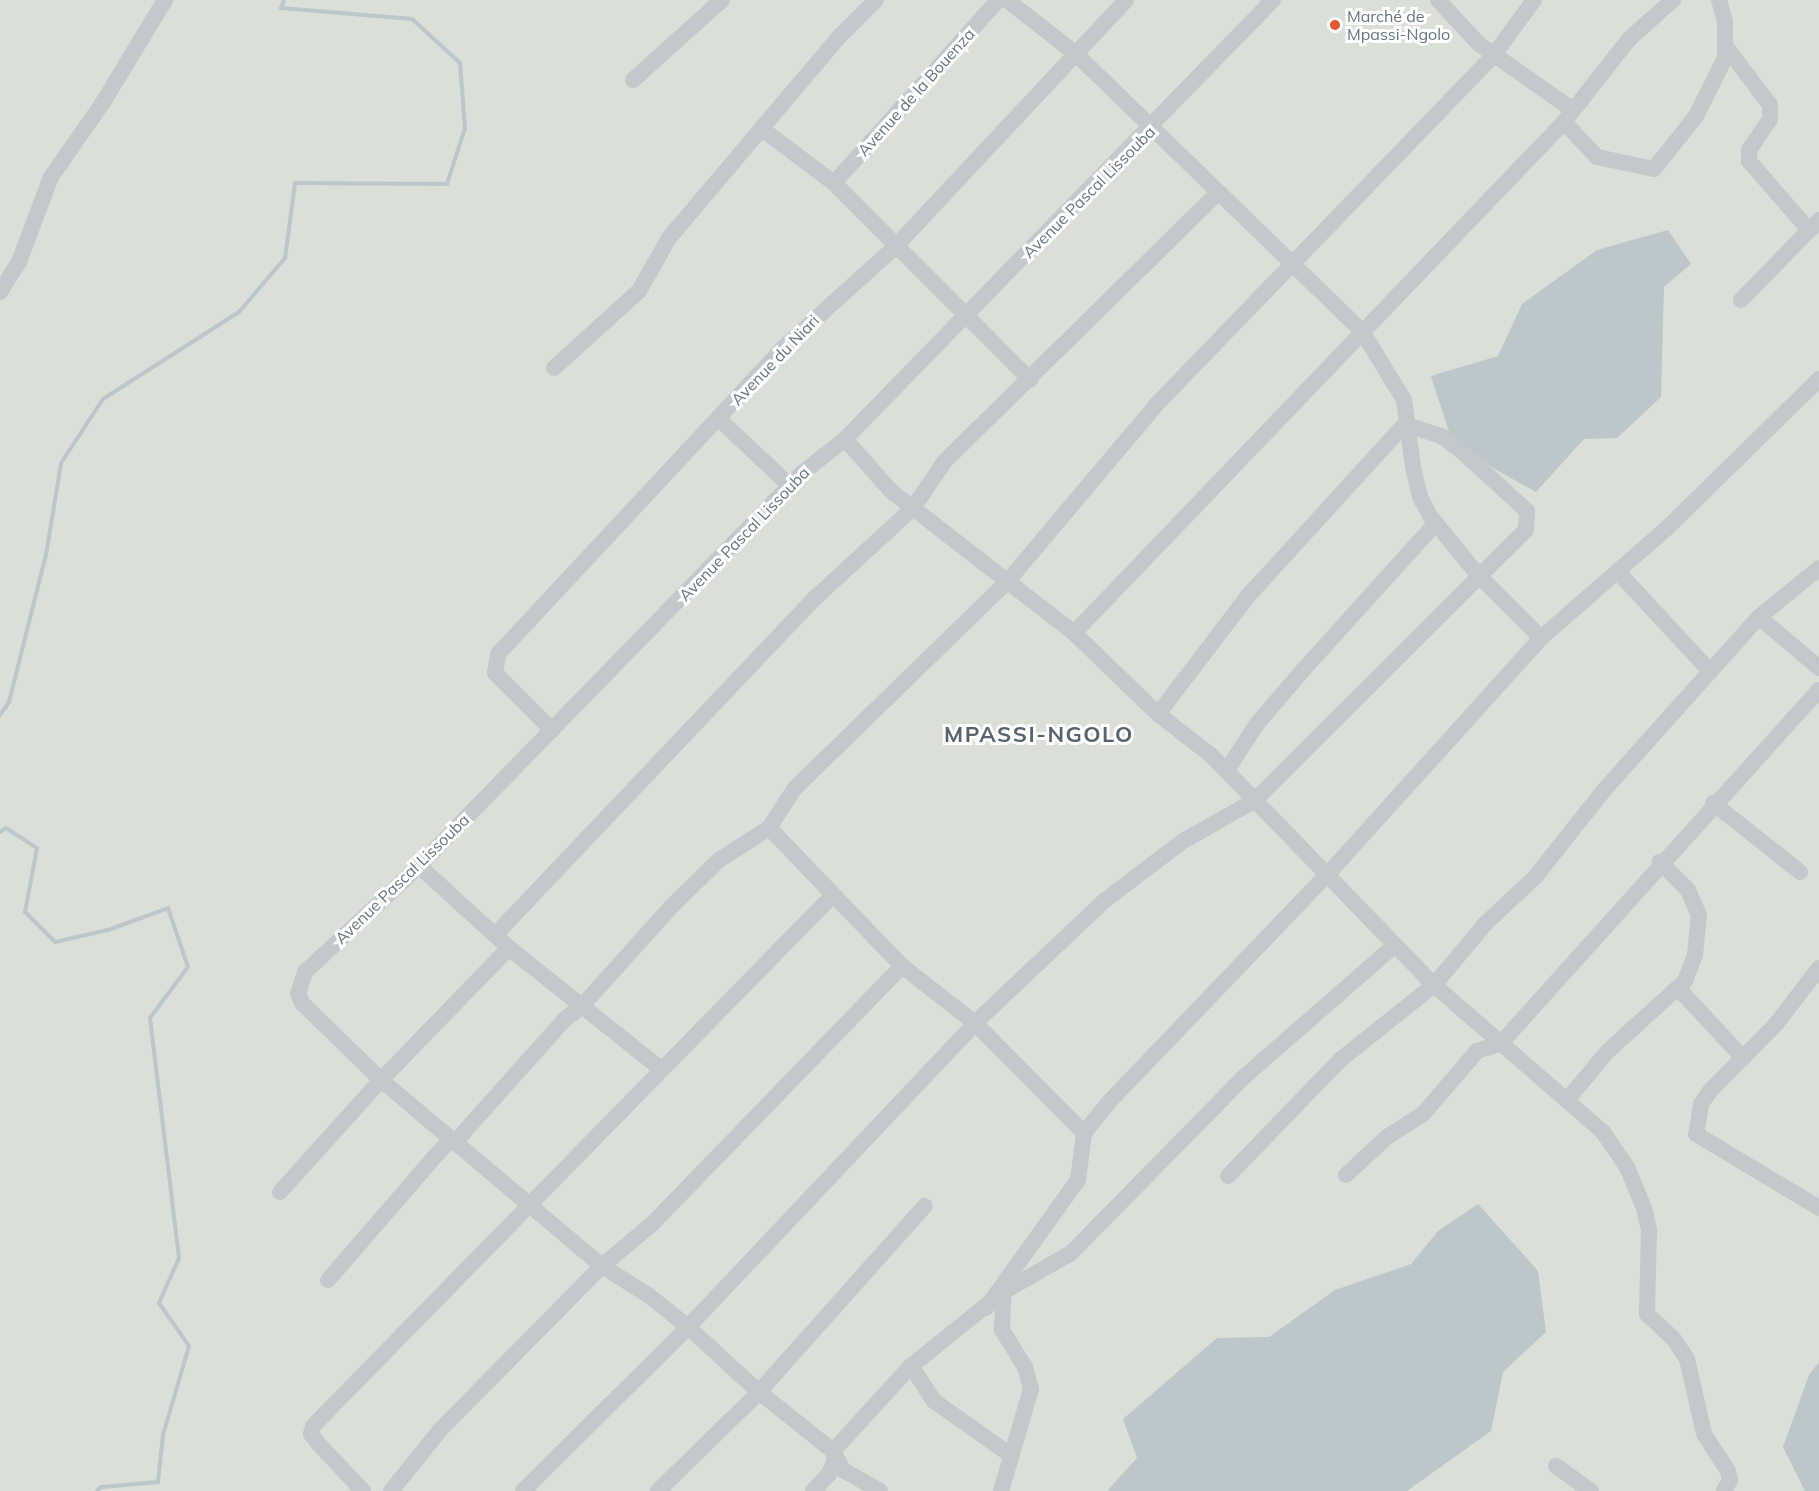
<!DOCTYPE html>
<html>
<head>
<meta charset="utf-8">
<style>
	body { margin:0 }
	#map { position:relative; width:1819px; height:1491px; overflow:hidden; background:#fafaf8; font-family:Mulish,sans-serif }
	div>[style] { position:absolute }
	.green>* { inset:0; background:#dadfd7 }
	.water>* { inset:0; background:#bbc7cb }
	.stream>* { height:4px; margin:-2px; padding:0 2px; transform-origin:2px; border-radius:2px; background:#bbc7cb }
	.minor>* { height:16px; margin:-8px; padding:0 8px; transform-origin:8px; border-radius:8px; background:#c3c8cc }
	.dots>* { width:16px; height:16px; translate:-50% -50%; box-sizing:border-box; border:3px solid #fff; border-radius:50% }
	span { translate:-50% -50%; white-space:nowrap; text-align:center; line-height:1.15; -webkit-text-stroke:6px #fff; paint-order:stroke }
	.poi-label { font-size:16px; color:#657683 }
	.left { translate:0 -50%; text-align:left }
	.street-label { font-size:16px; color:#657683 }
	.district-label { font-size:22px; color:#57646e; font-weight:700; letter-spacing:1.5px }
</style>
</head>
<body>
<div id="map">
	<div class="green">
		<i style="clip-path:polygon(0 0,1819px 0,1819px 1491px,0 1491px)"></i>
	</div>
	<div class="water">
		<i style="clip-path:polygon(1668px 230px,1691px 264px,1664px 287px,1661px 397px,1617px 438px,1584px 439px,1536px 492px,1493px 468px,1451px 438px,1431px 376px,1498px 356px,1522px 304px,1597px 250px)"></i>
		<i style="clip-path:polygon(1478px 1204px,1538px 1271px,1546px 1332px,1503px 1372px,1491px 1431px,1407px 1491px,1107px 1491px,1137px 1458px,1123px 1419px,1217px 1338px,1269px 1337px,1335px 1290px,1411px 1264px,1438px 1231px)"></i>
		<i style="clip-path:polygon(1819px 1362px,1819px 1491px,1805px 1491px,1783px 1447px,1809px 1375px)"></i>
	</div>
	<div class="stream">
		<i style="left:0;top:715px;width:16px;rotate:-55deg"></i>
		<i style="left:9px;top:702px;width:152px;rotate:-75.9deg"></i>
		<i style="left:46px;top:555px;width:93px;rotate:-80.7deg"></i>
		<i style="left:61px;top:463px;width:77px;rotate:-56.7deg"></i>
		<i style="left:103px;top:399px;width:161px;rotate:-32.6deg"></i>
		<i style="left:239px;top:312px;width:71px;rotate:-49.6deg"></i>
		<i style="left:285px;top:258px;width:76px;rotate:-82.4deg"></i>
		<i style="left:295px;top:183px;width:152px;rotate:0.4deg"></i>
		<i style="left:447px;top:184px;width:59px;rotate:-72.2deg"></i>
		<i style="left:465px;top:128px;width:65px;rotate:-94.4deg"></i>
		<i style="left:460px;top:63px;width:65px;rotate:-137.5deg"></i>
		<i style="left:412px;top:19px;width:131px;rotate:-175.2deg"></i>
		<i style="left:281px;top:8px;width:9px;rotate:-69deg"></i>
		<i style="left:0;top:832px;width:7px;rotate:-34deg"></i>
		<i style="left:6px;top:828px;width:37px;rotate:33deg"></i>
		<i style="left:37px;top:848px;width:65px;rotate:100.6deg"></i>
		<i style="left:25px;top:912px;width:42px;rotate:45deg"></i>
		<i style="left:55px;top:942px;width:54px;rotate:-12.8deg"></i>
		<i style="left:108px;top:930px;width:64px;rotate:-20.1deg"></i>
		<i style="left:168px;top:908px;width:62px;rotate:71.3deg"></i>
		<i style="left:188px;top:967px;width:64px;rotate:126.7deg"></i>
		<i style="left:150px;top:1018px;width:242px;rotate:83.1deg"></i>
		<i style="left:179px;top:1258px;width:49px;rotate:114deg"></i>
		<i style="left:159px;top:1303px;width:52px;rotate:55.1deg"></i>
		<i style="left:189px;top:1346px;width:93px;rotate:106.3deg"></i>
		<i style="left:163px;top:1435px;width:47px;rotate:96.1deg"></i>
		<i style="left:158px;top:1482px;width:57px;rotate:175deg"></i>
		<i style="left:101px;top:1487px;width:6px;rotate:135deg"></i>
	</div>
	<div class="minor">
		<i style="left:1007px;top:0;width:88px;rotate:38deg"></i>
		<i style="left:1076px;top:54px;width:398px;rotate:44.1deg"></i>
		<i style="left:1362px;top:331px;width:81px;rotate:58.7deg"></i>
		<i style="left:1404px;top:400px;width:68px;rotate:82.3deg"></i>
		<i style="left:1413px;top:467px;width:31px;rotate:77deg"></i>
		<i style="left:1420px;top:497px;width:21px;rotate:62deg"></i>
		<i style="left:1430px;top:516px;width:76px;rotate:50.9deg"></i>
		<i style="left:1478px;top:575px;width:89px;rotate:45deg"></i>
		<i style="left:1438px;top:0;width:60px;rotate:47deg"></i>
		<i style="left:1479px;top:44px;width:115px;rotate:35.1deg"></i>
		<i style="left:1727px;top:48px;width:71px;rotate:53deg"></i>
		<i style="left:1770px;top:105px;width:14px;rotate:90deg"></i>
		<i style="left:1770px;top:119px;width:37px;rotate:124deg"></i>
		<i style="left:1749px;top:150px;width:11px;rotate:90deg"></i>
		<i style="left:1749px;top:161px;width:91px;rotate:49deg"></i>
		<i style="left:633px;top:80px;width:120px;rotate:-42deg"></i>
		<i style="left:1564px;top:122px;width:48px;rotate:46.7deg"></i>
		<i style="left:1597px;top:157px;width:58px;rotate:11.9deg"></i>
		<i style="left:1654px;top:169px;width:68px;rotate:-51.6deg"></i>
		<i style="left:1696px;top:116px;width:65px;rotate:-63.4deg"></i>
		<i style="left:1725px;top:58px;width:36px;rotate:-90deg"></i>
		<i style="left:1725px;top:22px;width:23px;rotate:-105deg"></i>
		<i style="left:762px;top:129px;width:90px;rotate:36.9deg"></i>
		<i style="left:834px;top:183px;width:278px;rotate:45.1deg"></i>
		<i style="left:834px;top:183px;width:246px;rotate:-48.1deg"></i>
		<i style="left:0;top:292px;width:36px;rotate:-58deg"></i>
		<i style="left:19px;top:262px;width:91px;rotate:-69.4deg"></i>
		<i style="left:51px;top:177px;width:89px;rotate:-55.1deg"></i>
		<i style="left:102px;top:104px;width:122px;rotate:-58.8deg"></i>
		<i style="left:1741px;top:300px;width:112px;rotate:-45.7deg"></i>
		<i style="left:554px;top:368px;width:115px;rotate:-42.2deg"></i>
		<i style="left:639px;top:291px;width:61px;rotate:-60.5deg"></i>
		<i style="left:669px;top:238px;width:265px;rotate:-49.8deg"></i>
		<i style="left:840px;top:36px;width:51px;rotate:-45deg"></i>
		<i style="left:719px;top:419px;width:96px;rotate:43.3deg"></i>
		<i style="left:845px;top:439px;width:69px;rotate:48.5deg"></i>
		<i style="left:891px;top:491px;width:232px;rotate:37.8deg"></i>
		<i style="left:1074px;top:633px;width:117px;rotate:44deg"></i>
		<i style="left:1158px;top:714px;width:68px;rotate:37.9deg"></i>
		<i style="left:1212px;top:756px;width:319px;rotate:45.9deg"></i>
		<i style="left:1434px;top:985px;width:224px;rotate:41deg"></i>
		<i style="left:1603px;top:1132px;width:42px;rotate:55.6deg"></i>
		<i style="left:1627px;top:1167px;width:44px;rotate:67.5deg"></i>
		<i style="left:1644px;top:1208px;width:23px;rotate:77deg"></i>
		<i style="left:1649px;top:1230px;width:84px;rotate:91.4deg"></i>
		<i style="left:1647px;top:1314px;width:35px;rotate:43deg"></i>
		<i style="left:1673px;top:1338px;width:25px;rotate:56deg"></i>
		<i style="left:1687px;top:1359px;width:77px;rotate:77.2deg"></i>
		<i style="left:1704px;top:1434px;width:44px;rotate:57deg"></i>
		<i style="left:1728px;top:1471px;width:9px;rotate:77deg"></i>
		<i style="left:1730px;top:1480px;width:13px;rotate:119deg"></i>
		<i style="left:1617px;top:571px;width:137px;rotate:47.1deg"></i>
		<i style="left:1759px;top:617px;width:79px;rotate:40.4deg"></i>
		<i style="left:1074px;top:633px;width:708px;rotate:-46.2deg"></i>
		<i style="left:1564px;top:122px;width:105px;rotate:-51.9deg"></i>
		<i style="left:1629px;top:39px;width:59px;rotate:-41.6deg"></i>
		<i style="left:1158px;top:714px;width:147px;rotate:-52.7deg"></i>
		<i style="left:1247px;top:597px;width:234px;rotate:-47.6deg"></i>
		<i style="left:552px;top:730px;width:81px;rotate:-135deg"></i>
		<i style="left:495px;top:673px;width:19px;rotate:-81deg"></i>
		<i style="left:498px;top:654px;width:417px;rotate:-47deg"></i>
		<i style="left:782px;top:349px;width:152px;rotate:-42.1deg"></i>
		<i style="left:895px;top:247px;width:338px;rotate:-46.9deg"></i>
		<i style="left:1227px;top:770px;width:55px;rotate:-56.9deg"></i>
		<i style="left:1257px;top:724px;width:72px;rotate:-49.5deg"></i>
		<i style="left:1304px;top:669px;width:197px;rotate:-47.9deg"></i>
		<i style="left:1713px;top:803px;width:111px;rotate:38.4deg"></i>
		<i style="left:419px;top:866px;width:122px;rotate:42.3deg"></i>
		<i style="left:509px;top:948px;width:193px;rotate:38.5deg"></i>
		<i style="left:495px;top:935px;width:463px;rotate:-46.5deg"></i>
		<i style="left:814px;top:599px;width:134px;rotate:-42.6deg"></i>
		<i style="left:913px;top:508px;width:57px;rotate:-55.8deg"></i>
		<i style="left:945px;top:461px;width:383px;rotate:-44.5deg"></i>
		<i style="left:902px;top:966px;width:93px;rotate:38deg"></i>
		<i style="left:975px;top:1023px;width:155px;rotate:45.3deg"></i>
		<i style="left:1819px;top:968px;width:71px;rotate:127.5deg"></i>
		<i style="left:1776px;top:1024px;width:94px;rotate:134.6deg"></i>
		<i style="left:1710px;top:1091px;width:16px;rotate:125deg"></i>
		<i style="left:1701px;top:1104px;width:30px;rotate:99deg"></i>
		<i style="left:1696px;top:1134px;width:144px;rotate:31deg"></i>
		<i style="left:1678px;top:988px;width:96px;rotate:47.1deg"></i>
		<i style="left:1567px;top:1100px;width:65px;rotate:-50deg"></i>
		<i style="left:1609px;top:1050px;width:103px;rotate:-42.2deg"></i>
		<i style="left:1685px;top:981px;width:28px;rotate:-69deg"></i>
		<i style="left:1695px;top:955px;width:40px;rotate:-84.3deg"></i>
		<i style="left:1699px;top:915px;width:27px;rotate:-114deg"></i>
		<i style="left:1688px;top:890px;width:40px;rotate:-135deg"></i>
		<i style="left:1346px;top:1175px;width:56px;rotate:-42.8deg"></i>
		<i style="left:1387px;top:1137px;width:43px;rotate:-32.6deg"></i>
		<i style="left:1423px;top:1114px;width:83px;rotate:-49.4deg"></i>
		<i style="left:1477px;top:1051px;width:25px;rotate:-18deg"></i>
		<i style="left:1501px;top:1043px;width:475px;rotate:-48deg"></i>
		<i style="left:1228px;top:1176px;width:161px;rotate:-46deg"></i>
		<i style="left:1340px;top:1060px;width:120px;rotate:-38.6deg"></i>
		<i style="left:1434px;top:985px;width:80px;rotate:-50.1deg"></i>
		<i style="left:1485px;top:924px;width:69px;rotate:-43.2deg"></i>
		<i style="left:1535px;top:877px;width:112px;rotate:-51.5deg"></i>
		<i style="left:1605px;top:789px;width:231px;rotate:-48.2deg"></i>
		<i style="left:1759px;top:617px;width:77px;rotate:-39.2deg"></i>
		<i style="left:280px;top:1192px;width:151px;rotate:-48deg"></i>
		<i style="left:381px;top:1080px;width:184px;rotate:-45.9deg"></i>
		<i style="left:328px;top:1280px;width:168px;rotate:-49.1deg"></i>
		<i style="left:438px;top:1153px;width:16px;rotate:-47deg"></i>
		<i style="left:449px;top:1141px;width:7px"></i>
		<i style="left:456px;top:1141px;width:164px;rotate:-48.2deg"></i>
		<i style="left:565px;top:1019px;width:20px;rotate:-37deg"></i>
		<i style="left:581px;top:1007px;width:136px;rotate:-48deg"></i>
		<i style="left:672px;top:906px;width:66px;rotate:-44.4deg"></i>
		<i style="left:719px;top:860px;width:59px;rotate:-32.6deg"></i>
		<i style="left:769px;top:828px;width:48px;rotate:-57deg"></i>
		<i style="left:795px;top:788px;width:296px;rotate:-44.2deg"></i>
		<i style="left:1007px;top:582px;width:230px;rotate:-49.9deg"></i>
		<i style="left:1155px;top:406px;width:488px;rotate:-46deg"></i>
		<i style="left:1494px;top:55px;width:68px;rotate:-54deg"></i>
		<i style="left:986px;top:1308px;width:158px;rotate:-54.3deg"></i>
		<i style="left:1078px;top:1180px;width:47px;rotate:-82.7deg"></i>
		<i style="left:1084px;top:1133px;width:38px;rotate:-51deg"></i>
		<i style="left:1108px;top:1103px;width:316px;rotate:-46.2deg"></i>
		<i style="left:1327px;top:875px;width:319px;rotate:-47.9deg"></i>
		<i style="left:1541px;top:638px;width:167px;rotate:-41.1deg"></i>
		<i style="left:1667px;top:528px;width:213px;rotate:-44.4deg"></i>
		<i style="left:911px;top:1366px;width:42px;rotate:56.7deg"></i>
		<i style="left:934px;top:1401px;width:95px;rotate:35.2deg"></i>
		<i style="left:1556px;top:1466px;width:43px;rotate:35.5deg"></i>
		<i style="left:363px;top:1491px;width:67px;rotate:-133.2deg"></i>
		<i style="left:317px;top:1442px;width:10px;rotate:-127deg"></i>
		<i style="left:311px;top:1434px;width:8px;rotate:-76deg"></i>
		<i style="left:313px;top:1426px;width:742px;rotate:-45.6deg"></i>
		<i style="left:391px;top:1491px;width:78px;rotate:-51.2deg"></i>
		<i style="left:440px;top:1430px;width:231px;rotate:-45.4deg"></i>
		<i style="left:602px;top:1266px;width:67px;rotate:-40.1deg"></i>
		<i style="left:653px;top:1223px;width:358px;rotate:-45.9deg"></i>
		<i style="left:902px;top:966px;width:192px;rotate:-133.9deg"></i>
		<i style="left:523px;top:1491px;width:233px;rotate:-44.8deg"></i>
		<i style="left:688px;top:1327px;width:418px;rotate:-46.6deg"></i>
		<i style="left:975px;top:1023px;width:178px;rotate:-43.4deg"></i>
		<i style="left:1104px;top:901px;width:99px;rotate:-37.2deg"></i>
		<i style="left:1183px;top:841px;width:81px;rotate:-29.4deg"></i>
		<i style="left:1254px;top:801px;width:384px;rotate:-44.9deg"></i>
		<i style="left:1526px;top:530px;width:19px;rotate:-87deg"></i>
		<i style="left:1527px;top:511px;width:92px;rotate:-137.6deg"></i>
		<i style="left:1459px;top:449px;width:22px;rotate:-144deg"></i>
		<i style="left:1441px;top:436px;width:38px;rotate:-162deg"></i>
		<i style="left:658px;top:1491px;width:141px;rotate:-44.4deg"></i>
		<i style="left:759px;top:1392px;width:249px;rotate:-48.3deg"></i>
		<i style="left:813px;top:1491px;width:23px;rotate:-47deg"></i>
		<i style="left:829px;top:1474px;width:15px;rotate:-67deg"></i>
		<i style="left:835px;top:1460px;width:9px;rotate:-103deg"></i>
		<i style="left:833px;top:1451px;width:115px;rotate:-47.5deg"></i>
		<i style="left:911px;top:1366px;width:118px;rotate:-38.8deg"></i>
		<i style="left:1003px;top:1292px;width:78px;rotate:-29.8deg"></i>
		<i style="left:1071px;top:1253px;width:248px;rotate:-45.5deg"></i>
		<i style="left:1245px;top:1076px;width:198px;rotate:-41.1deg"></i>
		<i style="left:880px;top:1491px;width:43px;rotate:-150.4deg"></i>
		<i style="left:843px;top:1470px;width:21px;rotate:-118deg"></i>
		<i style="left:833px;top:1451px;width:95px;rotate:-141.4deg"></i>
		<i style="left:759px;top:1392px;width:96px;rotate:-137.5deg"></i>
		<i style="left:688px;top:1327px;width:51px;rotate:-141.3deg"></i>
		<i style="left:648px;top:1295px;width:54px;rotate:-147.8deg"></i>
		<i style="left:602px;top:1266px;width:289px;rotate:-139.9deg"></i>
		<i style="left:381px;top:1080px;width:110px;rotate:-135.7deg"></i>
		<i style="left:302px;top:1003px;width:10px;rotate:-114deg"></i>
		<i style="left:298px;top:994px;width:23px;rotate:-72deg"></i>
		<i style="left:305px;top:972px;width:156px;rotate:-42.9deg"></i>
		<i style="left:419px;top:866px;width:549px;rotate:-45.74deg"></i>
		<i style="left:802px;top:473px;width:55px;rotate:-38.3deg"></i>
		<i style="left:845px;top:439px;width:613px;rotate:-45.73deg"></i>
		<i style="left:1001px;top:1491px;width:106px;rotate:-73.6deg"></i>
		<i style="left:1031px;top:1389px;width:23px;rotate:-105deg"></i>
		<i style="left:1025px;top:1367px;width:44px;rotate:-121.9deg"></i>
		<i style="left:1002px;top:1330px;width:38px;rotate:-88deg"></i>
	</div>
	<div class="dots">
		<i style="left:1335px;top:25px;background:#e4572e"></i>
	</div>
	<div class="poi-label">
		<span class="left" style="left:1347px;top:25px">Marché de<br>Mpassi-Ngolo</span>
	</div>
	<div class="street-label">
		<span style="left:916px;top:92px;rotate:-48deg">Avenue de la Bouenza</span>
		<span style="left:1089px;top:192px;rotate:-45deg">Avenue Pascal Lissouba</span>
		<span style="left:775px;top:360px;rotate:-46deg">Avenue du Niari</span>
		<span style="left:744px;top:534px;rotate:-46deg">Avenue Pascal Lissouba</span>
		<span style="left:402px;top:879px;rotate:-44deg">Avenue Pascal Lissouba</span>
	</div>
	<div class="district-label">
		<span style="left:1039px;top:735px">MPASSI-NGOLO</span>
	</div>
</div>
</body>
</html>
